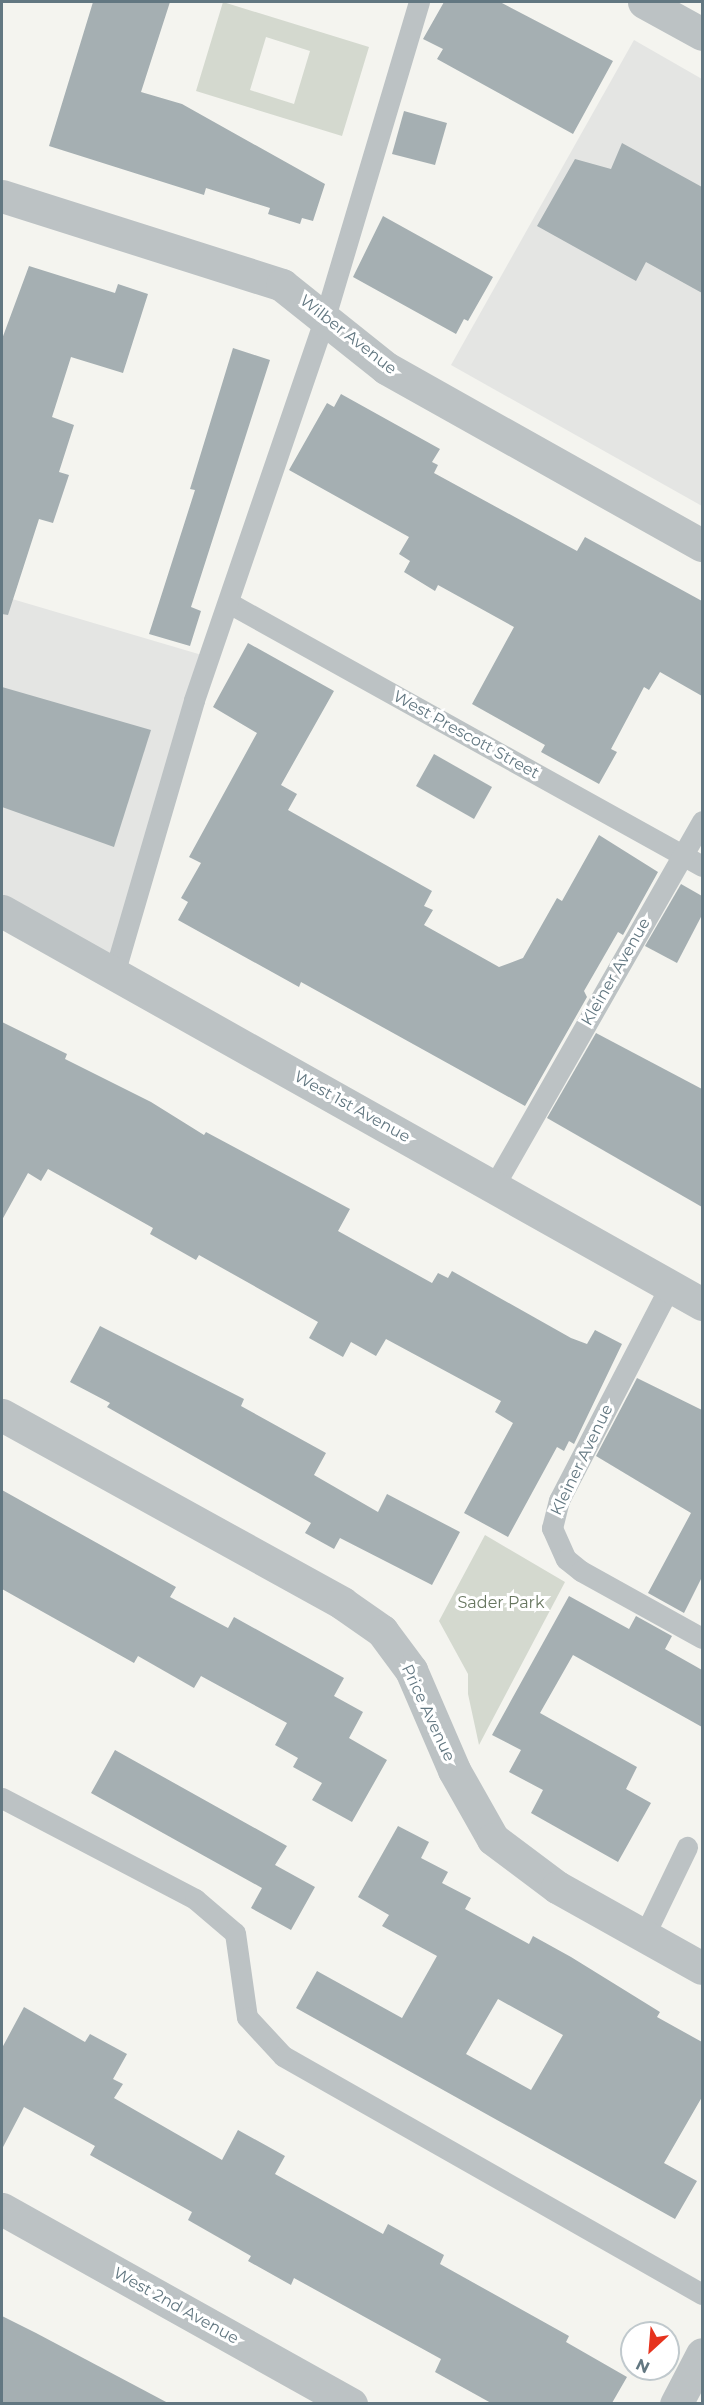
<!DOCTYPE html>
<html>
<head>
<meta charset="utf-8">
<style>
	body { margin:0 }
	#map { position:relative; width:704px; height:2405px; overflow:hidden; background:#f4f4ef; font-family:Montserrat,sans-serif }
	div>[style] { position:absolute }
	.built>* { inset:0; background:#e4e5e3 }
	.green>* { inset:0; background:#d4d9cf }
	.building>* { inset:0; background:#a5afb2 }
	.service>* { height:21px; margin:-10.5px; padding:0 10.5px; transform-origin:10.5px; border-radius:10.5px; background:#bcc2c4 }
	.minor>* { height:33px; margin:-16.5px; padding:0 16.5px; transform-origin:16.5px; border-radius:16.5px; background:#bcc2c4 }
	span { translate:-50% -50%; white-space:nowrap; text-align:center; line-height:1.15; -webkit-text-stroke:6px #fff; paint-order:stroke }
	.street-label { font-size:16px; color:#627781 }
	.park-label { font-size:16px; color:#697861 }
	.frame { position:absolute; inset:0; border:3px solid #627781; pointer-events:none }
	.north { position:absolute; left:620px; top:2321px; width:60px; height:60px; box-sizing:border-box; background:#fff; border:2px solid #c0c9cd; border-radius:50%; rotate:206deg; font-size:16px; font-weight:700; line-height:24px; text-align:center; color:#627781 }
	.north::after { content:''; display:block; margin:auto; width:21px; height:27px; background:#e6331e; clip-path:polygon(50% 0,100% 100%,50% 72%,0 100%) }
</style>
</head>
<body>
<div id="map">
	<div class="built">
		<i style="clip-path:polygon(634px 40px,702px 79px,702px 506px,451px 365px)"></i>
		<i style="clip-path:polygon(2px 596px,212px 658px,117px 977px,2px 913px)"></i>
	</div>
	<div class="green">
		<i style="clip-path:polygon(evenodd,223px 2px,369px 47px,342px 136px,196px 91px,223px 2px,266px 37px,310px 51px,294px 104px,250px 90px,266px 37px)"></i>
		<i style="clip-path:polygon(485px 1535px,565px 1582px,479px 1745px,468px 1694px,468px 1674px,439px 1621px)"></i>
	</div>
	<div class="building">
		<i style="clip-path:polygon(93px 2px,170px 2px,141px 92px,182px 104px,325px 184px,313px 221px,302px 218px,300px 224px,268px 214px,270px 208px,206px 188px,204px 195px,49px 146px)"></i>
		<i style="clip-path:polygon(444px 2px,500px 2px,613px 61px,573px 134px,437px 59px,443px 49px,423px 39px)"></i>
		<i style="clip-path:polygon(404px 111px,447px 123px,435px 165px,392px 154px)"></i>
		<i style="clip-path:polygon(622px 143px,702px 187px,702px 293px,646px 262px,636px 281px,537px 226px,575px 159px,611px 169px)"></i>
		<i style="clip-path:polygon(383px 216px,493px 277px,468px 321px,464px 319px,456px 334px,353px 277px)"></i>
		<i style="clip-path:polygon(29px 266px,115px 293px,118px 284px,148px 294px,123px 373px,71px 357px,52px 417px,74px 425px,59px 472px,69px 475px,53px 523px,39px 519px,8px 615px,2px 614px,2px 339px)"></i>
		<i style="clip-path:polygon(233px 348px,270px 360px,191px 607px,201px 611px,190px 646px,149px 634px,195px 490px,190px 489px)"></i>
		<i style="clip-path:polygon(341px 394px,440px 449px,432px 462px,438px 465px,434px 473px,577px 551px,585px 537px,702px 601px,702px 696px,660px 672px,649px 690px,644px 687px,611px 749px,617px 752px,599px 784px,541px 752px,545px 745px,472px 704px,514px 627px,438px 585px,435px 591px,404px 572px,410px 561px,399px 554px,409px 537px,289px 470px,327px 403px,334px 407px)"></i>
		<i style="clip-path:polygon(248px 643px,334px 691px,281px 785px,297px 794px,288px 810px,432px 891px,424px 906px,433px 910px,424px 925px,499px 967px,523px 958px,557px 898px,562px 901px,599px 835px,658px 872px,623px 935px,618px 932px,584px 991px,587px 997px,525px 1106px,301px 982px,299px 987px,178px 920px,188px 902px,181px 898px,201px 863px,189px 857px,257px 733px,213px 707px)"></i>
		<i style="clip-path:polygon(2px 687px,151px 730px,114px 847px,2px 807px)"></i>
		<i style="clip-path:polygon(434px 754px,492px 787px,474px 819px,416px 786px)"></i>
		<i style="clip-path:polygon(681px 884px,702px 896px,702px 915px,677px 963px,645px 946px)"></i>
		<i style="clip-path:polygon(2px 1022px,67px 1054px,65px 1059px,151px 1102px,204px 1135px,206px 1132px,350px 1209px,338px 1231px,432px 1283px,438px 1273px,448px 1278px,452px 1271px,571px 1338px,587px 1344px,595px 1330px,622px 1344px,574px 1444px,569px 1441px,564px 1451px,557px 1447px,508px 1537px,464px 1513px,513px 1423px,495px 1412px,501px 1401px,386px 1339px,376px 1356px,351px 1342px,343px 1357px,309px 1338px,318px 1322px,199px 1255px,196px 1260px,150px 1234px,153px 1228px,48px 1169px,41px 1181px,28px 1173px,2px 1220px)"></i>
		<i style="clip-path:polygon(596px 1033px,702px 1089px,702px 1207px,547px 1118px)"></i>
		<i style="clip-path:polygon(100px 1326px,244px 1399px,241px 1406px,326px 1453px,314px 1475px,378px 1512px,387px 1494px,460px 1532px,432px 1585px,340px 1538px,334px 1549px,305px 1533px,311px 1523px,107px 1407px,110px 1403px,70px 1382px)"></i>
		<i style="clip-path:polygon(637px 1378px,702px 1410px,702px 1577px,684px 1613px,648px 1593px,691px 1513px,596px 1456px)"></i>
		<i style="clip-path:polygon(2px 1490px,176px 1587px,170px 1597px,228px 1628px,234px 1617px,344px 1678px,334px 1696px,363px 1712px,349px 1738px,387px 1760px,352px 1822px,312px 1800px,322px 1783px,293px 1767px,298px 1758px,275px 1745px,287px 1723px,201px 1676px,194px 1688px,138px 1656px,134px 1663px,2px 1589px)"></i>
		<i style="clip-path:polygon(569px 1596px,629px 1629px,636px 1616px,672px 1636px,665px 1649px,702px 1670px,702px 1727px,573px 1655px,540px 1713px,637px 1767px,626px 1789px,651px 1803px,618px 1862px,531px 1813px,543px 1790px,509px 1772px,521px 1750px,492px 1735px)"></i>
		<i style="clip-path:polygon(115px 1750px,287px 1846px,275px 1865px,315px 1887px,291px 1930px,251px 1908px,262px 1888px,91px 1793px)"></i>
		<i style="clip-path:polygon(evenodd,398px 1826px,429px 1842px,421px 1858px,448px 1872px,442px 1883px,471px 1898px,465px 1909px,529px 1944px,533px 1936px,571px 1957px,660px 2012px,657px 2017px,702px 2042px,702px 2097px,664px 2163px,697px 2181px,675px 2219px,296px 2008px,317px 1971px,402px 2018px,437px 1956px,382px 1926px,389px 1915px,358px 1897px,398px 1826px,498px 1999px,563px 2035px,531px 2090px,466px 2054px,498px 1999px)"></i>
		<i style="clip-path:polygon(24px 2007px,85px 2042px,90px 2034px,127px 2054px,113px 2079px,123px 2084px,114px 2098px,222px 2160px,238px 2130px,285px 2156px,275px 2174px,383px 2234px,388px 2224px,444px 2255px,440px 2264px,569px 2336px,566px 2342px,627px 2377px,612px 2403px,491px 2403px,435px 2372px,441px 2359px,294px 2278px,291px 2285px,248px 2261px,251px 2256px,188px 2220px,192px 2212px,90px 2155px,95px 2146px,24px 2107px,2px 2149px,2px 2048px)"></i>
		<i style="clip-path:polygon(2px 2316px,36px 2333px,168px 2403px,2px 2403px)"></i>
	</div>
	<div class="service">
		<i style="left:229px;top:603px;width:541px;rotate:29.08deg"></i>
		<i style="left:114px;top:974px;width:285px;rotate:-73.7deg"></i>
		<i style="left:194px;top:700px;width:405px;rotate:-71.1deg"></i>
		<i style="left:325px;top:317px;width:329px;rotate:-73.4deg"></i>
		<i style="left:494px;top:1186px;width:420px;rotate:-60.3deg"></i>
		<i style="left:670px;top:1286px;width:241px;rotate:117.4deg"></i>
		<i style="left:559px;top:1500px;width:29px;rotate:104deg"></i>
		<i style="left:552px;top:1528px;width:34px;rotate:66deg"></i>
		<i style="left:566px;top:1559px;width:19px;rotate:39deg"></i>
		<i style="left:581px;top:1571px;width:138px;rotate:29deg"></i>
		<i style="left:2px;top:1798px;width:218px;rotate:27.6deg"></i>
		<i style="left:195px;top:1899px;width:52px;rotate:40.4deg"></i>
		<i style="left:235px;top:1933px;width:85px;rotate:81.9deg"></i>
		<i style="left:247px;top:2017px;width:53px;rotate:47.3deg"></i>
		<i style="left:283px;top:2056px;width:482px;rotate:29.6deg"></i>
		<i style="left:644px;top:1936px;width:99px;rotate:-64.2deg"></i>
	</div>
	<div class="minor">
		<i style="left:644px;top:2px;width:66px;rotate:28.9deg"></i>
		<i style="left:2px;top:196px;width:294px;rotate:17.6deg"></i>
		<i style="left:282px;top:285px;width:133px;rotate:38.6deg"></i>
		<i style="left:386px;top:368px;width:362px;rotate:29.3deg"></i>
		<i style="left:2px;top:911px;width:803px;rotate:29.31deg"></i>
		<i style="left:2px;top:1415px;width:389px;rotate:28.9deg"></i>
		<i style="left:342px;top:1603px;width:49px;rotate:35deg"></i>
		<i style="left:382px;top:1631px;width:49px;rotate:53.4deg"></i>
		<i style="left:411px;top:1670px;width:109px;rotate:66.7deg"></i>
		<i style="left:454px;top:1770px;width:79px;rotate:60.5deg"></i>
		<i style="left:493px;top:1839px;width:80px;rotate:36.9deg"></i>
		<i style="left:557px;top:1887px;width:166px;rotate:29.2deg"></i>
		<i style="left:2px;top:2209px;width:400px;rotate:29.2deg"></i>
		<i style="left:676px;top:2404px;width:56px;rotate:-62.5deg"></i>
	</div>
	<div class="street-label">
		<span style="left:348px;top:335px;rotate:38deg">Wilber Avenue</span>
		<span style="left:466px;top:735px;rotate:29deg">West Prescott Street</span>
		<span style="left:616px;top:972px;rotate:-60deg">Kleiner Avenue</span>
		<span style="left:352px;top:1107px;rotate:29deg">West 1st Avenue</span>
		<span style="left:582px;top:1460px;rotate:-64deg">Kleiner Avenue</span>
		<span style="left:428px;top:1713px;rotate:65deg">Price Avenue</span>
		<span style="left:176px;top:2306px;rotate:29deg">West 2nd Avenue</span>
	</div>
	<div class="park-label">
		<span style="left:501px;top:1603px">Sader Park</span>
	</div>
	<div class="frame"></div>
	<div class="north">N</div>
</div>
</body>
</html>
